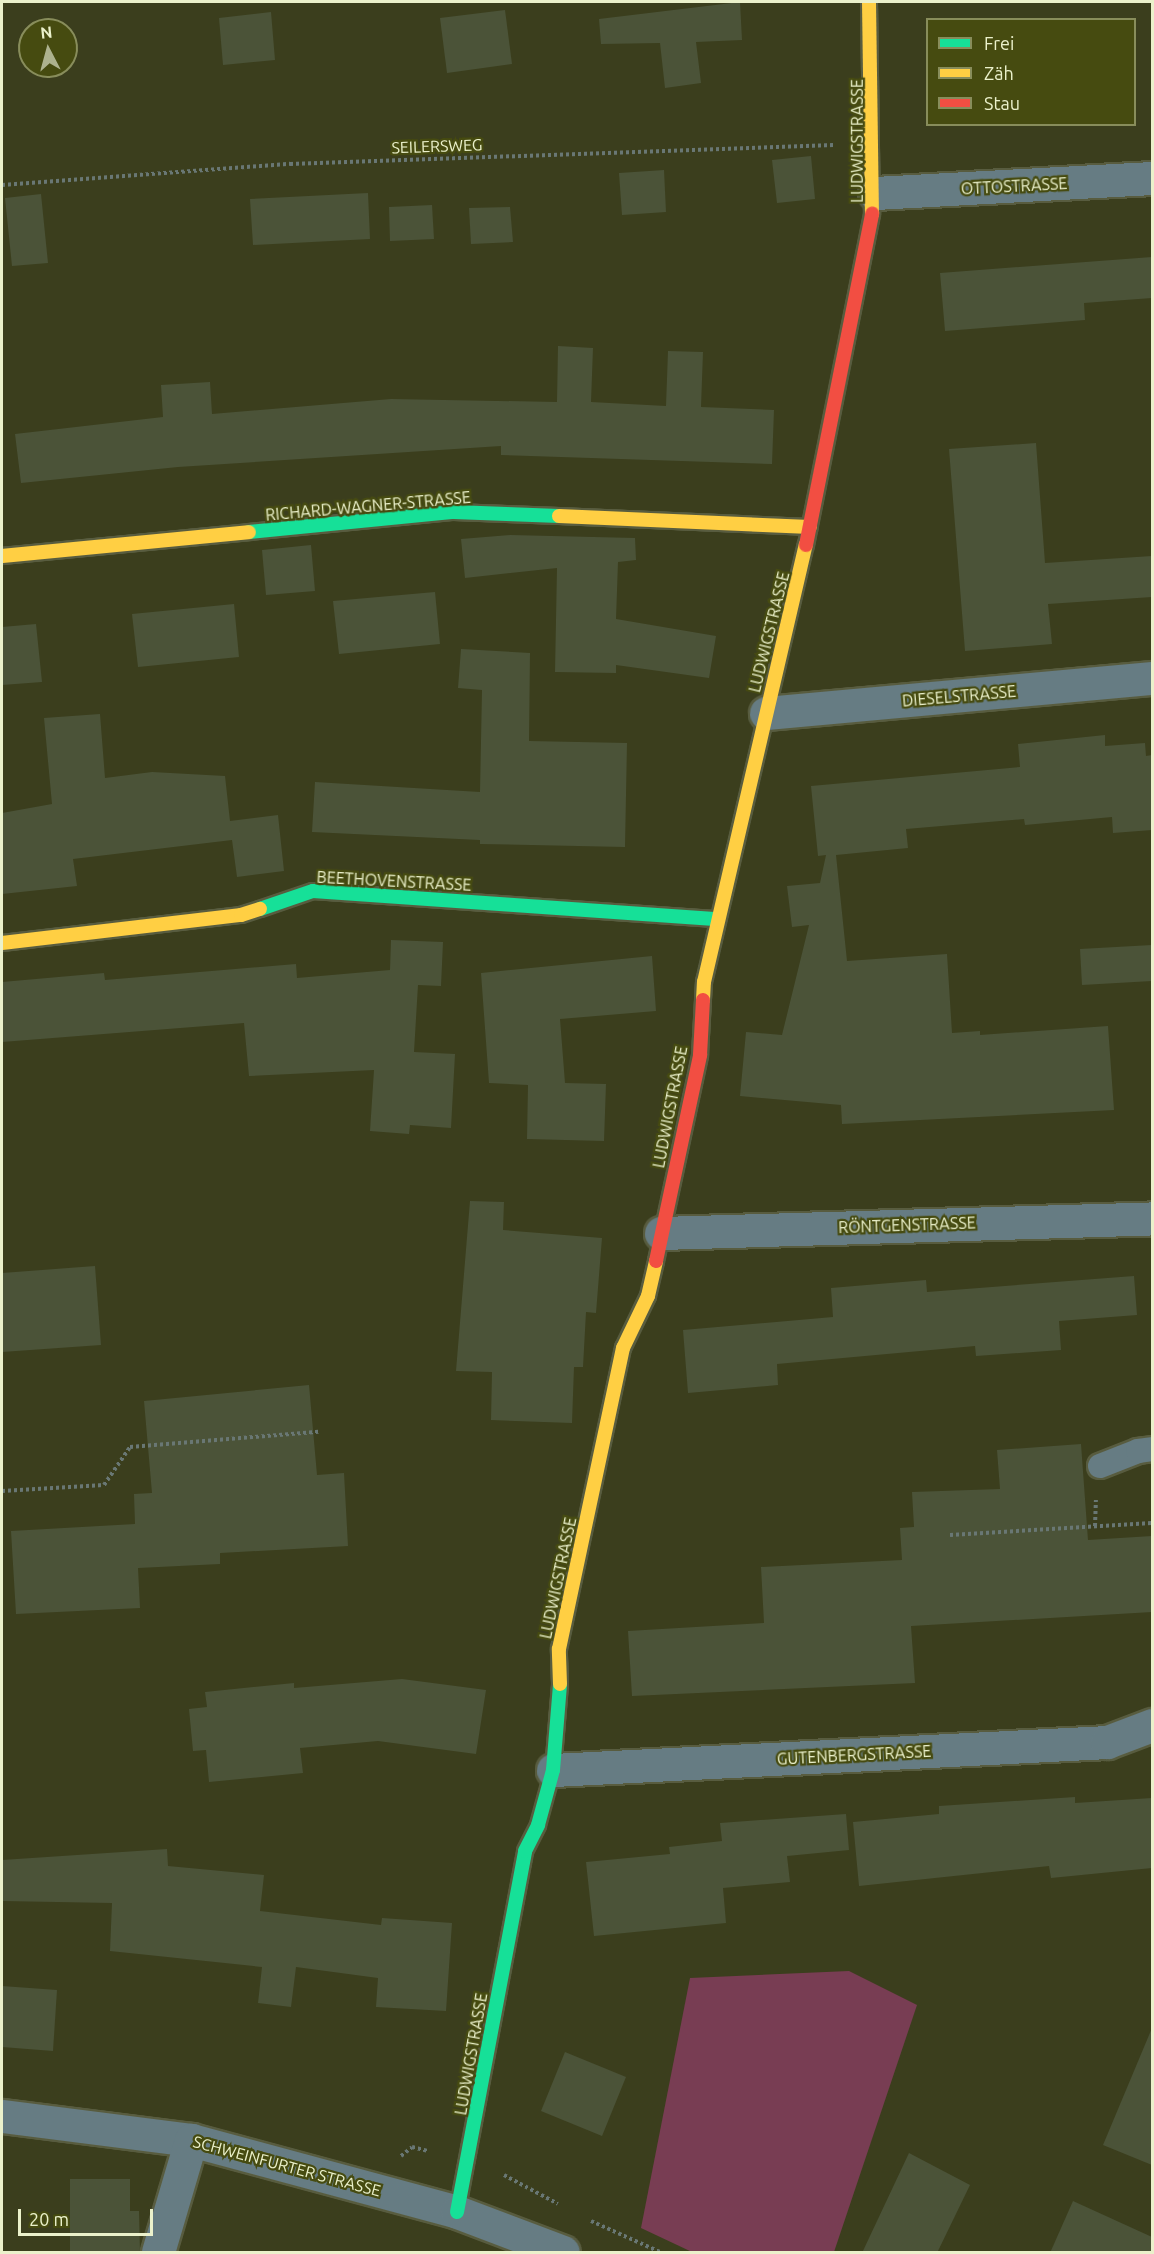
<!DOCTYPE html>
<html>
<head>
<meta charset="utf-8">
<style>
	body { margin:0 }
	#map { position:relative; width:1154px; height:2254px; overflow:hidden; background:#3b3e1d; font-family:Ubuntu,sans-serif }
	div>[style] { position:absolute }
	.green>* { inset:0; background:#783d53 }
	.building>* { inset:0; background:#4b5338 }
	.path>* { height:4px; margin-top:-2px; transform-origin:0; background:repeating-linear-gradient(90deg,#697774 0 3px,transparent 0 6px) }
	.roads { filter:drop-shadow(2px 0 #585c3f) drop-shadow(-2px 0 #585c3f) drop-shadow(0 2px #585c3f) drop-shadow(0 -2px #585c3f) }
	.lane>* { height:24px; margin:-12px; padding:0 12px; transform-origin:12px; border-radius:12px; background:#667c83 }
	.street>* { height:33px; margin:-16.5px; padding:0 16.5px; transform-origin:16.5px; border-radius:16.5px; background:#667c83 }
	.fast>* { height:14px; margin:-7px; padding:0 7px; transform-origin:7px; border-radius:7px; background:#16e098 }
	.slow>* { height:14px; margin:-7px; padding:0 7px; transform-origin:7px; border-radius:7px; background:#ffcf43 }
	.jam>* { height:14px; margin:-7px; padding:0 7px; transform-origin:7px; border-radius:7px; background:#f24e42 }
	span { translate:-50% -50%; white-space:nowrap; text-align:center; line-height:1.15; -webkit-text-stroke:4.5px #464b10; paint-order:stroke }
	.street-label { font-size:16px; color:#ebf1cb }
	.frame { position:absolute; inset:0; border:3px solid #ebf1cb; pointer-events:none }
	.legend { position:absolute; left:926px; top:18px; width:210px; height:108px; box-sizing:border-box; background:#464b10; border:2px solid #888d5b; margin:0; padding:8px 10px; list-style:none; font-size:18px; color:#ebf1cb }
	.legend li { display:flex; align-items:center; gap:12px; height:30px }
	.legend b { width:30px; border:2px solid #888d5b }
	.north { position:absolute; left:18px; top:18px; width:60px; height:60px; box-sizing:border-box; background:#464b10; border:2px solid #888d5b; border-radius:50%; rotate:354deg; font-size:16px; font-weight:700; line-height:24px; text-align:center; color:#ebf1cb }
	.north::after { content:''; display:block; margin:auto; width:21px; height:27px; background:#adb28e; clip-path:polygon(50% 0,100% 100%,50% 72%,0 100%) }
	.scale { position:absolute; left:18px; top:2209px; width:135px; height:27px; box-sizing:border-box; border:3px solid #ebf1cb; border-top:0; padding-left:8px; font-size:18px; line-height:21px; white-space:nowrap; color:#ebf1cb; -webkit-text-stroke:4px #464b10; paint-order:stroke }
</style>
</head>
<body>
<div id="map">
	<div class="green">
		<i style="clip-path:polygon(849px 1971px,917px 2005px,834px 2252px,692px 2252px,641px 2228px,690px 1978px)"></i>
	</div>
	<div class="building">
		<i style="clip-path:polygon(740px 2px,742px 40px,696px 42px,701px 83px,665px 88px,660px 43px,601px 44px,599px 19px)"></i>
		<i style="clip-path:polygon(505px 10px,512px 64px,447px 73px,440px 18px)"></i>
		<i style="clip-path:polygon(271px 12px,275px 60px,223px 65px,219px 18px)"></i>
		<i style="clip-path:polygon(811px 156px,815px 199px,777px 203px,772px 160px)"></i>
		<i style="clip-path:polygon(664px 170px,666px 212px,622px 215px,619px 173px)"></i>
		<i style="clip-path:polygon(368px 193px,370px 239px,253px 245px,250px 199px)"></i>
		<i style="clip-path:polygon(41px 194px,48px 263px,12px 266px,5px 198px)"></i>
		<i style="clip-path:polygon(432px 205px,434px 239px,390px 241px,389px 207px)"></i>
		<i style="clip-path:polygon(510px 207px,513px 242px,471px 244px,469px 208px)"></i>
		<i style="clip-path:polygon(1152px 257px,1152px 298px,1084px 303px,1085px 320px,945px 331px,940px 273px)"></i>
		<i style="clip-path:polygon(558px 346px,593px 348px,591px 402px,666px 406px,668px 351px,703px 352px,701px 407px,774px 410px,772px 464px,501px 455px,501px 446px,178px 467px,21px 483px,15px 434px,163px 417px,161px 385px,210px 382px,212px 414px,391px 399px,557px 402px)"></i>
		<i style="clip-path:polygon(1036px 443px,1045px 563px,1152px 556px,1152px 597px,1048px 604px,1052px 644px,965px 651px,949px 449px)"></i>
		<i style="clip-path:polygon(510px 535px,635px 538px,636px 560px,618px 562px,616px 619px,716px 636px,709px 678px,616px 665px,616px 673px,555px 672px,557px 568px,465px 578px,461px 539px)"></i>
		<i style="clip-path:polygon(311px 545px,315px 591px,266px 595px,262px 550px)"></i>
		<i style="clip-path:polygon(435px 592px,440px 644px,339px 654px,333px 601px)"></i>
		<i style="clip-path:polygon(234px 604px,239px 657px,138px 667px,132px 614px)"></i>
		<i style="clip-path:polygon(36px 624px,42px 682px,2px 685px,2px 627px)"></i>
		<i style="clip-path:polygon(461px 649px,530px 653px,529px 741px,627px 743px,625px 847px,480px 844px,480px 840px,312px 832px,315px 782px,480px 792px,482px 690px,458px 688px)"></i>
		<i style="clip-path:polygon(100px 714px,105px 778px,152px 772px,225px 776px,230px 821px,278px 815px,284px 871px,237px 877px,232px 840px,73px 859px,77px 886px,2px 894px,2px 813px,52px 804px,44px 718px)"></i>
		<i style="clip-path:polygon(1105px 735px,1105px 746px,1145px 743px,1146px 756px,1152px 755px,1152px 830px,1113px 833px,1112px 817px,1025px 825px,1024px 819px,906px 829px,908px 848px,836px 855px,847px 961px,947px 954px,952px 1033px,980px 1031px,980px 1035px,1108px 1026px,1114px 1110px,842px 1124px,841px 1105px,740px 1096px,746px 1032px,782px 1035px,809px 925px,792px 927px,787px 886px,820px 883px,826px 855px,818px 856px,811px 786px,1020px 767px,1018px 744px)"></i>
		<i style="clip-path:polygon(391px 940px,443px 942px,441px 986px,418px 985px,414px 1052px,455px 1054px,451px 1128px,410px 1125px,409px 1134px,370px 1131px,374px 1070px,249px 1076px,244px 1023px,2px 1042px,2px 982px,104px 973px,105px 980px,296px 964px,297px 978px,390px 970px)"></i>
		<i style="clip-path:polygon(1152px 945px,1152px 981px,1082px 985px,1080px 949px)"></i>
		<i style="clip-path:polygon(652px 956px,656px 1011px,560px 1019px,565px 1083px,606px 1084px,604px 1141px,527px 1139px,528px 1085px,489px 1083px,481px 973px)"></i>
		<i style="clip-path:polygon(470px 1201px,504px 1202px,503px 1230px,602px 1238px,596px 1313px,586px 1312px,583px 1367px,574px 1367px,572px 1423px,491px 1420px,492px 1372px,456px 1371px)"></i>
		<i style="clip-path:polygon(95px 1266px,101px 1345px,2px 1352px,2px 1273px)"></i>
		<i style="clip-path:polygon(1134px 1276px,1137px 1315px,1059px 1321px,1061px 1350px,976px 1356px,975px 1346px,777px 1364px,778px 1385px,688px 1393px,683px 1330px,833px 1317px,831px 1288px,926px 1280px,927px 1292px)"></i>
		<i style="clip-path:polygon(309px 1385px,317px 1475px,344px 1473px,348px 1546px,220px 1553px,220px 1564px,138px 1568px,140px 1608px,16px 1614px,11px 1531px,135px 1524px,134px 1494px,152px 1493px,144px 1401px)"></i>
		<i style="clip-path:polygon(1081px 1444px,1088px 1540px,1152px 1536px,1152px 1612px,911px 1626px,915px 1683px,632px 1696px,628px 1631px,764px 1623px,761px 1567px,902px 1560px,900px 1528px,914px 1527px,912px 1492px,1000px 1489px,997px 1450px)"></i>
		<i style="clip-path:polygon(402px 1679px,486px 1690px,476px 1754px,378px 1741px,300px 1748px,303px 1773px,209px 1782px,206px 1750px,193px 1751px,189px 1709px,207px 1707px,205px 1692px,294px 1683px,294px 1688px)"></i>
		<i style="clip-path:polygon(1075px 1797px,1075px 1803px,1152px 1798px,1152px 1868px,1051px 1878px,1049px 1866px,859px 1886px,853px 1822px,939px 1814px,939px 1806px)"></i>
		<i style="clip-path:polygon(846px 1814px,849px 1850px,787px 1856px,790px 1882px,723px 1888px,726px 1923px,594px 1936px,586px 1862px,670px 1854px,669px 1847px,722px 1841px,720px 1823px)"></i>
		<i style="clip-path:polygon(167px 1849px,168px 1866px,264px 1875px,260px 1911px,381px 1925px,382px 1918px,452px 1923px,446px 2011px,376px 2007px,378px 1978px,296px 1967px,291px 2007px,258px 2003px,262px 1967px,110px 1951px,112px 1903px,2px 1901px,2px 1860px)"></i>
		<i style="clip-path:polygon(2px 1986px,57px 1990px,53px 2051px,2px 2047px)"></i>
		<i style="clip-path:polygon(1152px 2028px,1152px 2165px,1103px 2145px)"></i>
		<i style="clip-path:polygon(565px 2052px,626px 2077px,602px 2136px,541px 2111px)"></i>
		<i style="clip-path:polygon(909px 2153px,970px 2185px,937px 2253px,862px 2253px)"></i>
		<i style="clip-path:polygon(70px 2179px,130px 2179px,130px 2211px,139px 2211px,140px 2253px,70px 2253px)"></i>
		<i style="clip-path:polygon(1073px 2201px,1152px 2237px,1152px 2253px,1050px 2253px)"></i>
	</div>
	<div class="path">
		<i style="left:2px;top:185px;width:289px;rotate:-4.2deg"></i>
		<i style="left:290px;top:164px;width:544px;rotate:-2deg"></i>
		<i style="left:2px;top:1491px;width:102px;rotate:-3.4deg"></i>
		<i style="left:104px;top:1485px;width:46px;rotate:-55.6deg"></i>
		<i style="left:130px;top:1447px;width:189px;rotate:-4.6deg"></i>
		<i style="left:1095px;top:1526px;width:26px;rotate:-88deg"></i>
		<i style="left:950px;top:1535px;width:202px;rotate:-3.4deg"></i>
		<i style="left:401px;top:2156px;width:14px;rotate:-39deg"></i>
		<i style="left:412px;top:2147px;width:16px;rotate:14deg"></i>
		<i style="left:504px;top:2175px;width:61px;rotate:28.2deg"></i>
		<i style="left:591px;top:2221px;width:76px;rotate:24.2deg"></i>
	</div>
	<div class="roads">
		<div class="lane">
			<i style="left:1100px;top:1466px;width:41px;rotate:-21.5deg"></i>
			<i style="left:1138px;top:1451px;width:14px;rotate:-8deg"></i>
		</div>
		<div class="street">
			<i style="left:875px;top:193px;width:277px;rotate:-3.1deg"></i>
			<i style="left:766px;top:713px;width:388px;rotate:-5.2deg"></i>
			<i style="left:661px;top:1233px;width:491px;rotate:-1.7deg"></i>
			<i style="left:553px;top:1770px;width:555px;rotate:-2.89deg"></i>
			<i style="left:1107px;top:1742px;width:48px;rotate:-20.7deg"></i>
			<i style="left:2px;top:2116px;width:191px;rotate:7.2deg"></i>
			<i style="left:191px;top:2140px;width:276px;rotate:15.1deg"></i>
			<i style="left:457px;top:2212px;width:113px;rotate:20.7deg"></i>
			<i style="left:158px;top:2252px;width:117px;rotate:-73.6deg"></i>
		</div>
		<div class="fast">
			<i style="left:249px;top:532px;width:206px;rotate:-5.6deg"></i>
			<i style="left:454px;top:512px;width:105px;rotate:2.2deg"></i>
			<i style="left:260px;top:909px;width:56px;rotate:-18.8deg"></i>
			<i style="left:313px;top:891px;width:406px;rotate:4deg"></i>
			<i style="left:457px;top:2212px;width:367px;rotate:-79.3deg"></i>
			<i style="left:525px;top:1851px;width:29px;rotate:-63deg"></i>
			<i style="left:538px;top:1825px;width:57px;rotate:-74.7deg"></i>
			<i style="left:553px;top:1770px;width:86px;rotate:-85.3deg"></i>
		</div>
		<div class="slow">
			<i style="left:869px;top:2px;width:212px;rotate:89.2deg"></i>
			<i style="left:559px;top:516px;width:251px;rotate:2.5deg"></i>
			<i style="left:2px;top:556px;width:248px;rotate:-5.5deg"></i>
			<i style="left:2px;top:943px;width:241px;rotate:-6.7deg"></i>
			<i style="left:241px;top:915px;width:20px;rotate:-18deg"></i>
			<i style="left:703px;top:1000px;width:18px;rotate:-87deg"></i>
			<i style="left:704px;top:982px;width:449px;rotate:-76.9deg"></i>
			<i style="left:560px;top:1684px;width:35px;rotate:-92deg"></i>
			<i style="left:559px;top:1649px;width:308px;rotate:-78deg"></i>
			<i style="left:623px;top:1348px;width:58px;rotate:-64.3deg"></i>
			<i style="left:648px;top:1296px;width:36px;rotate:-77deg"></i>
		</div>
		<div class="jam">
			<i style="left:806px;top:545px;width:338px;rotate:-78.7deg"></i>
			<i style="left:656px;top:1261px;width:211px;rotate:-77.9deg"></i>
			<i style="left:700px;top:1055px;width:55px;rotate:-86.9deg"></i>
		</div>
	</div>
	<div class="street-label">
		<span style="left:857px;top:141px;rotate:-90deg">LUDWIGSTRASSE</span>
		<span style="left:437px;top:146px;rotate:-2deg">SEILERSWEG</span>
		<span style="left:1014px;top:186px;rotate:-3deg">OTTOSTRASSE</span>
		<span style="left:368px;top:506px;rotate:-5deg">RICHARD-WAGNER-STRASSE</span>
		<span style="left:769px;top:632px;rotate:-76deg">LUDWIGSTRASSE</span>
		<span style="left:959px;top:696px;rotate:-5deg">DIESELSTRASSE</span>
		<span style="left:394px;top:881px;rotate:3deg">BEETHOVENSTRASSE</span>
		<span style="left:670px;top:1107px;rotate:-79deg">LUDWIGSTRASSE</span>
		<span style="left:907px;top:1225px;rotate:-2deg">RÖNTGENSTRASSE</span>
		<span style="left:558px;top:1578px;rotate:-78deg">LUDWIGSTRASSE</span>
		<span style="left:854px;top:1755px;rotate:-3deg">GUTENBERGSTRASSE</span>
		<span style="left:471px;top:2054px;rotate:-80deg">LUDWIGSTRASSE</span>
		<span style="left:287px;top:2166px;rotate:15deg">SCHWEINFURTER STRASSE</span>
	</div>
	<div class="frame"></div>
	<ul class="legend">
	<li><b style="height:8px;background:#16e098"></b>Frei</li>
	<li><b style="height:8px;background:#ffcf43"></b>Zäh</li>
	<li><b style="height:8px;background:#f24e42"></b>Stau</li>
	</ul>
	<div class="north">N</div>
	<div class="scale">20 m</div>
</div>
</body>
</html>
